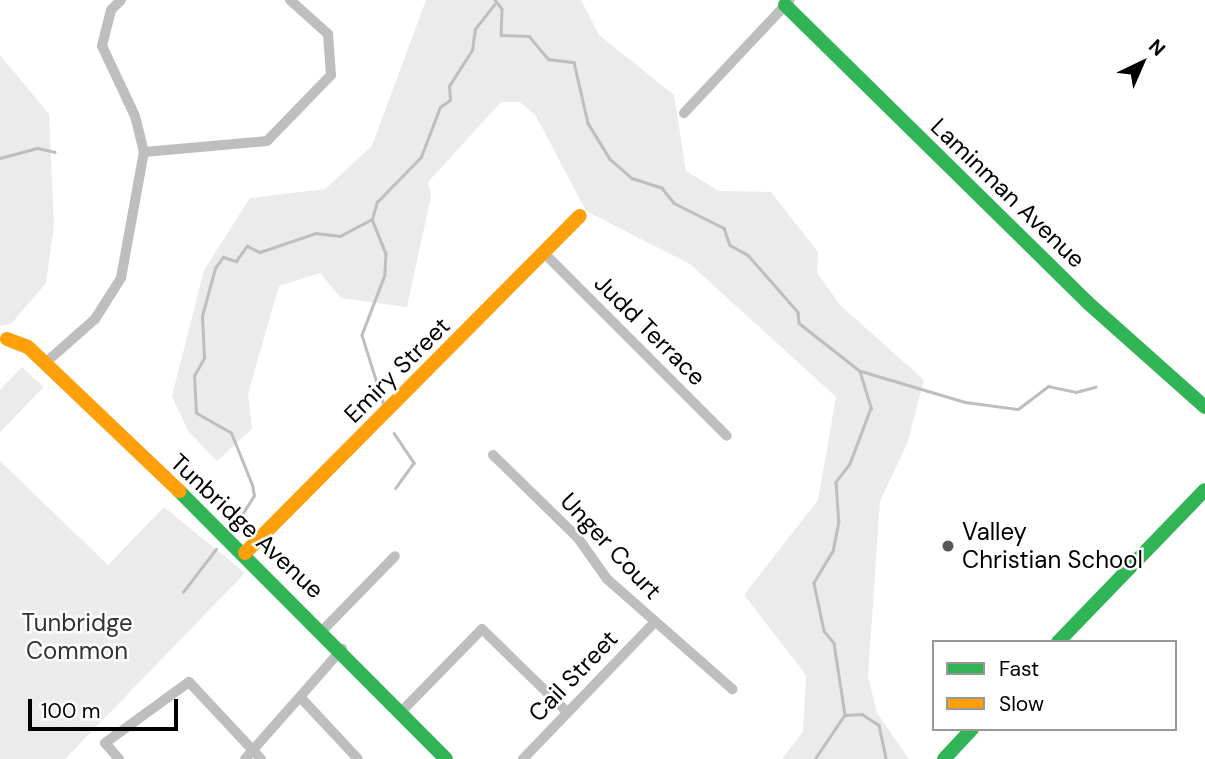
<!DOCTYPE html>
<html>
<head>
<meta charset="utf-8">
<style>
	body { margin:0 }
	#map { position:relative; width:1205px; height:759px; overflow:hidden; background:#fff; font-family:"DM Sans",sans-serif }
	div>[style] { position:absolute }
	.green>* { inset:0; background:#ebebeb }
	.stream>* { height:2.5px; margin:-1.25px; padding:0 1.25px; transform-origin:1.25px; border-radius:1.25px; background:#bebebe }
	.street>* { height:10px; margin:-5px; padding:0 5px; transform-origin:5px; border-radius:5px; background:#bebebe }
	.fast>* { height:14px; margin:-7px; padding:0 7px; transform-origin:7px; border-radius:7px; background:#30b455 }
	.slow>* { height:14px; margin:-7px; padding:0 7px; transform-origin:7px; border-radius:7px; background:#ff9f0a }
	.dots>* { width:19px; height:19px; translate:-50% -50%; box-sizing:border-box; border:4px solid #fff; border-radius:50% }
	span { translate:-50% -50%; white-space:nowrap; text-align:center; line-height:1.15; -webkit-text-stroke:5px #fff; paint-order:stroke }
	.street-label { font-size:24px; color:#000 }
	.poi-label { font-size:24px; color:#000 }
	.left { translate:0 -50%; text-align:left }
	.park-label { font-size:24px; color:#323232 }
	.legend { position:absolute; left:932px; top:640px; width:245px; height:91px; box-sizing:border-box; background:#fff; border:2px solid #999; margin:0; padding:9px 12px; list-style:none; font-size:21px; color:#000 }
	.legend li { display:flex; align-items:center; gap:14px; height:35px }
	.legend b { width:35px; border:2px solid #999 }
	.north { position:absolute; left:1107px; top:28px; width:70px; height:70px; -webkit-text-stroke:5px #fff; paint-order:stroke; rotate:44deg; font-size:19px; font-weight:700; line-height:28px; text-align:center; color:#000 }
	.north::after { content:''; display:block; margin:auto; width:24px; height:32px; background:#000; clip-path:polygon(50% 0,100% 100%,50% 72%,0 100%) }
	.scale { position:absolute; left:28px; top:699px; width:150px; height:32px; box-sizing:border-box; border:4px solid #000; border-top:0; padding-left:9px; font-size:21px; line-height:24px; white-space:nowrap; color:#000; -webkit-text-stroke:5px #fff; paint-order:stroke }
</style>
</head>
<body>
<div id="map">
	<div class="green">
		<i style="clip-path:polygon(426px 0,581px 0,599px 35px,674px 95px,686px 171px,719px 191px,771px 192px,818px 252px,817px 273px,840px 305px,924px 380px,907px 444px,880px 501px,868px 676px,877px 713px,909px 759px,782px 759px,803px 732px,806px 675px,744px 595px,818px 500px,836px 397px,690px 264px,586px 211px,536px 116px,520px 102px,501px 102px,428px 182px,431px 196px,407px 307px,341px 298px,320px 273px,279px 286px,248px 394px,252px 429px,217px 461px,188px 431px,172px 396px,204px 270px,250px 198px,325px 189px,372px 146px)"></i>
		<i style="clip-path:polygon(0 55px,49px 114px,54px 226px,46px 283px,11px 324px,0 326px)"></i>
		<i style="clip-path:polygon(22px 367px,44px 387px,0 432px,0 390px)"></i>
		<i style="clip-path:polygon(0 461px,108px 565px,164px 507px,245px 573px,65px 759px,0 759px)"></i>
	</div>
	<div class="stream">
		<i style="left:495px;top:0;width:11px;rotate:52deg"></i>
		<i style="left:502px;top:9px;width:26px;rotate:92deg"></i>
		<i style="left:501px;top:35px;width:28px;rotate:2deg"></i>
		<i style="left:529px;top:36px;width:30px;rotate:50deg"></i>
		<i style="left:548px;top:59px;width:26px;rotate:7deg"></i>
		<i style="left:574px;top:62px;width:63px;rotate:77.1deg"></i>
		<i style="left:588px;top:123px;width:42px;rotate:58.6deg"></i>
		<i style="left:610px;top:159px;width:29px;rotate:41deg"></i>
		<i style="left:632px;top:178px;width:32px;rotate:18deg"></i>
		<i style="left:662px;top:188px;width:19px;rotate:51deg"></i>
		<i style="left:674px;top:203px;width:56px;rotate:26.6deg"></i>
		<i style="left:724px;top:228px;width:18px;rotate:71deg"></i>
		<i style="left:730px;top:245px;width:21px;rotate:29deg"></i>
		<i style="left:748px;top:255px;width:76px;rotate:48.7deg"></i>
		<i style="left:798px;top:312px;width:11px;rotate:85deg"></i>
		<i style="left:799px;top:323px;width:78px;rotate:38.2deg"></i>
		<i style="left:860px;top:371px;width:39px;rotate:73deg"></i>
		<i style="left:871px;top:408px;width:60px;rotate:110.6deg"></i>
		<i style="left:850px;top:464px;width:23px;rotate:128deg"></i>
		<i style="left:836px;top:482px;width:39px;rotate:86deg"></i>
		<i style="left:839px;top:521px;width:31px;rotate:101deg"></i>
		<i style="left:833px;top:551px;width:37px;rotate:121deg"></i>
		<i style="left:814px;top:583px;width:49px;rotate:78.2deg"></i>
		<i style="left:824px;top:631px;width:16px;rotate:50deg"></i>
		<i style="left:834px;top:643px;width:73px;rotate:81.3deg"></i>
		<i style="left:845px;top:715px;width:52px;rotate:124deg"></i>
		<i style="left:0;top:158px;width:39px;rotate:-15deg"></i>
		<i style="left:38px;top:148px;width:17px;rotate:13deg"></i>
		<i style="left:372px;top:219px;width:37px;rotate:68deg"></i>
		<i style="left:386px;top:253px;width:22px;rotate:93deg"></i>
		<i style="left:385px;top:275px;width:64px;rotate:111deg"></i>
		<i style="left:362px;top:335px;width:73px;rotate:72.6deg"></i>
		<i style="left:861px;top:371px;width:109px;rotate:16.6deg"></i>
		<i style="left:965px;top:402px;width:53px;rotate:7.5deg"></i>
		<i style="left:1018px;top:409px;width:38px;rotate:-37deg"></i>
		<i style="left:1048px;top:386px;width:29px;rotate:12deg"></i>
		<i style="left:1076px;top:392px;width:20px;rotate:-15deg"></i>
		<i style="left:394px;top:433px;width:36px;rotate:56deg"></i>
		<i style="left:414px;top:463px;width:31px;rotate:126deg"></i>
		<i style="left:233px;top:529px;width:39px;rotate:-58deg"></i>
		<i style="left:254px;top:496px;width:11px;rotate:-100deg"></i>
		<i style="left:252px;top:485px;width:56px;rotate:-112deg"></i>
		<i style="left:231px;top:433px;width:40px;rotate:-150.3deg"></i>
		<i style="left:196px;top:413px;width:37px;rotate:-93deg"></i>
		<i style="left:194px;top:376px;width:21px;rotate:-61deg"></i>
		<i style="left:204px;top:358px;width:42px;rotate:-92.7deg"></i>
		<i style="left:202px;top:316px;width:50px;rotate:-74.8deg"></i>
		<i style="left:215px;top:268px;width:14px;rotate:-54deg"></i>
		<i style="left:223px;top:257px;width:14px;rotate:17deg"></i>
		<i style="left:236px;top:261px;width:19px;rotate:-54deg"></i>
		<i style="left:247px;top:246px;width:14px;rotate:25deg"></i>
		<i style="left:260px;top:252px;width:59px;rotate:-18.7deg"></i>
		<i style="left:316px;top:233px;width:24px;rotate:7deg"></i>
		<i style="left:340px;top:236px;width:36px;rotate:-28deg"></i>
		<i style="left:372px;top:219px;width:18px;rotate:-74deg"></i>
		<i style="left:377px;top:202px;width:63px;rotate:-45.6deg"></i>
		<i style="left:421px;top:157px;width:53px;rotate:-69.2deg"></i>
		<i style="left:440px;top:107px;width:12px;rotate:-35deg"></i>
		<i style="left:450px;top:100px;width:14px;rotate:-94deg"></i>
		<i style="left:449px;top:86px;width:43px;rotate:-57.4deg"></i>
		<i style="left:472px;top:50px;width:21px;rotate:-82deg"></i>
		<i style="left:475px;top:29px;width:31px;rotate:-52deg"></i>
		<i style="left:183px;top:592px;width:54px;rotate:-52.5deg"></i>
		<i style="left:845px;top:715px;width:17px;rotate:-3deg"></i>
		<i style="left:862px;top:714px;width:20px;rotate:33deg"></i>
		<i style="left:879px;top:725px;width:35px;rotate:78deg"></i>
	</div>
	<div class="street">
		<i style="left:684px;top:113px;width:154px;rotate:-46.8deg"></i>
		<i style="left:144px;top:152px;width:123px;rotate:-5.1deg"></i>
		<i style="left:267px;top:141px;width:92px;rotate:-45.9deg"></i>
		<i style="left:331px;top:75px;width:41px;rotate:-94.2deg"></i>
		<i style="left:328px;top:34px;width:51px;rotate:-138.2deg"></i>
		<i style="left:545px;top:254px;width:257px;rotate:45deg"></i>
		<i style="left:44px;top:364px;width:68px;rotate:-41.4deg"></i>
		<i style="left:95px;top:319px;width:49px;rotate:-57.6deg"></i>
		<i style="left:121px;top:278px;width:128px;rotate:-79.7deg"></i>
		<i style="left:144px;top:152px;width:37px;rotate:-104deg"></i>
		<i style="left:135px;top:116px;width:77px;rotate:-115.2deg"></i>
		<i style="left:102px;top:46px;width:37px;rotate:-76deg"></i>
		<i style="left:111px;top:10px;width:14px;rotate:-45deg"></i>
		<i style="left:493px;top:455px;width:119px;rotate:44.3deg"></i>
		<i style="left:578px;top:538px;width:50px;rotate:54.7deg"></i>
		<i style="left:607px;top:579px;width:167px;rotate:41.3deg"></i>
		<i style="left:323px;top:630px;width:103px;rotate:-45.8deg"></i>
		<i style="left:301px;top:698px;width:83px;rotate:46.9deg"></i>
		<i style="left:400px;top:713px;width:117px;rotate:-45.7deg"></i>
		<i style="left:482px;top:629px;width:119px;rotate:44.3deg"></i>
		<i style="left:119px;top:759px;width:21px;rotate:-131deg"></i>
		<i style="left:105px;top:743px;width:104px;rotate:-36deg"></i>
		<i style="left:189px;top:682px;width:105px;rotate:46.9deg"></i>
		<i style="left:245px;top:759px;width:147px;rotate:-48.6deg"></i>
		<i style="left:523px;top:759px;width:189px;rotate:-46.1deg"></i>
	</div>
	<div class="fast">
		<i style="left:785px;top:5px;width:424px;rotate:44.5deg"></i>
		<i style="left:1087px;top:302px;width:158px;rotate:41.7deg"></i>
		<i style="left:179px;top:491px;width:378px;rotate:45.1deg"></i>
		<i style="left:1058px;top:642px;width:211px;rotate:-46deg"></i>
		<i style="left:944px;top:759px;width:41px;rotate:-47deg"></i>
	</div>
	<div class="slow">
		<i style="left:7px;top:339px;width:22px;rotate:21deg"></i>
		<i style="left:28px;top:347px;width:209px;rotate:43.6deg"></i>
		<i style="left:245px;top:553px;width:475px;rotate:-45.2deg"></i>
	</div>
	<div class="dots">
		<i style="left:948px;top:546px;background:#595959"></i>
	</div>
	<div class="street-label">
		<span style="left:1008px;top:193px;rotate:44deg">Laminman Avenue</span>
		<span style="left:650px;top:330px;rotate:45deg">Judd Terrace</span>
		<span style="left:397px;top:370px;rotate:-45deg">Emiry Street</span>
		<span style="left:247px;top:526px;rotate:43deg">Tunbridge Avenue</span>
		<span style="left:611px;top:546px;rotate:47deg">Unger Court</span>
		<span style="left:573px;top:676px;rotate:-46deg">Cail Street</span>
	</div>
	<div class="poi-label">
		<span class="left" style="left:962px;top:546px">Valley<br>Christian School</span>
	</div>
	<div class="park-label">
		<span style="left:77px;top:637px">Tunbridge<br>Common</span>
	</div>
	<ul class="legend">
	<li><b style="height:9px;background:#30b455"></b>Fast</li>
	<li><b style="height:9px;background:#ff9f0a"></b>Slow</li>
	</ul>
	<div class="north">N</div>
	<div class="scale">100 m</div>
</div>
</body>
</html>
